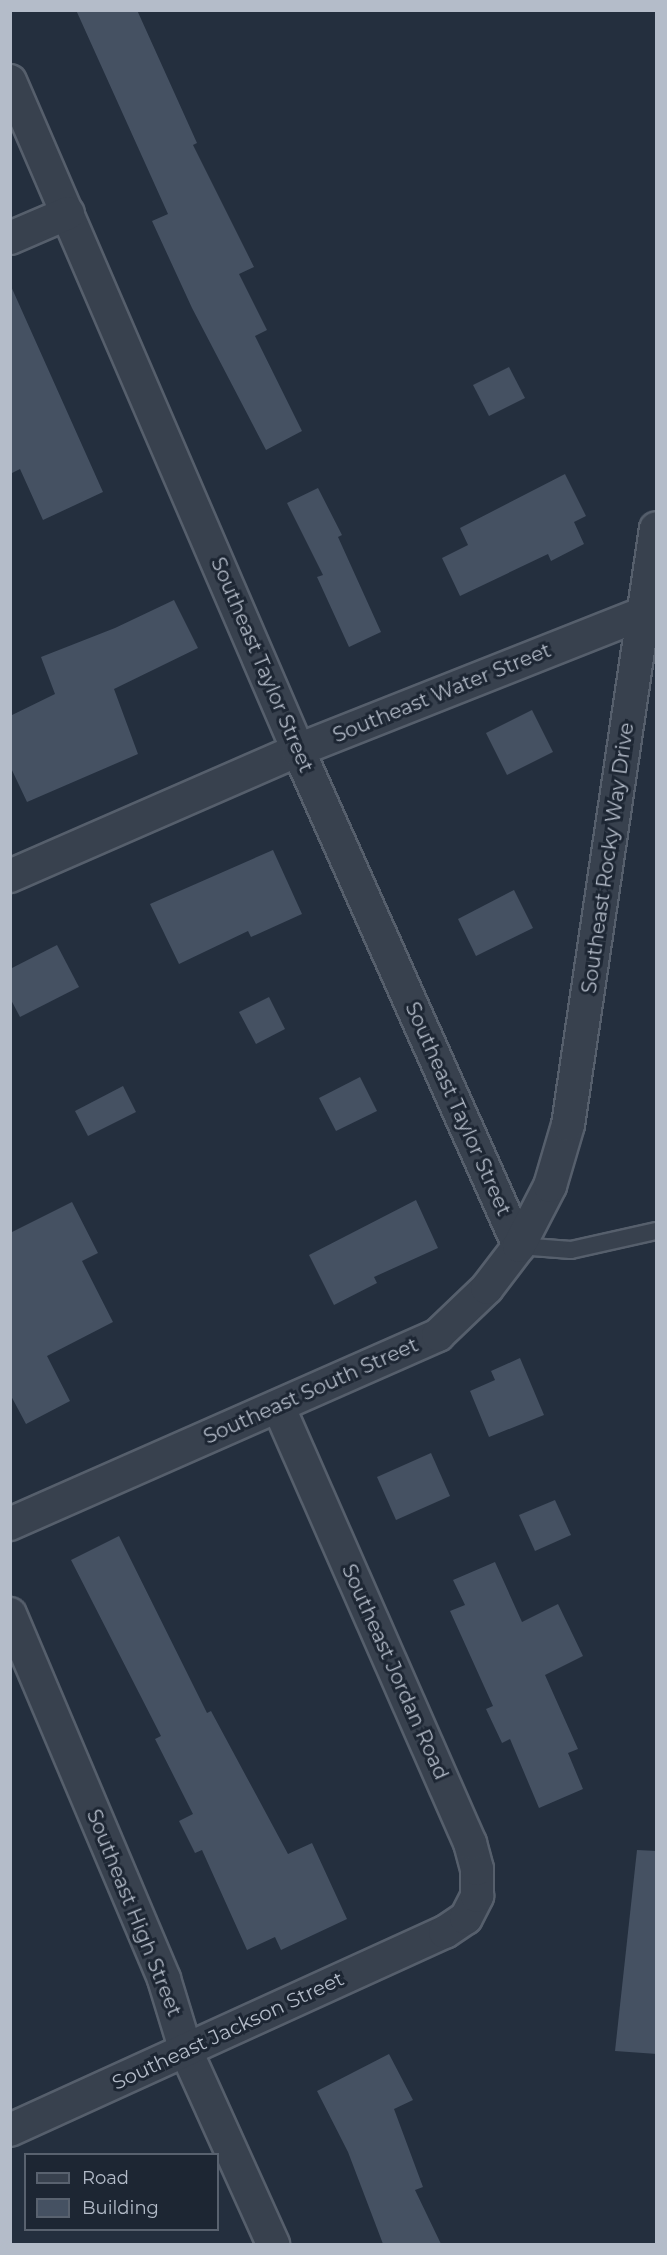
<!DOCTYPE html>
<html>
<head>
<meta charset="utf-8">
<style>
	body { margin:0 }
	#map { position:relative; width:667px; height:2255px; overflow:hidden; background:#242f3e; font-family:Montserrat,sans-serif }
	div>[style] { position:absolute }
	.building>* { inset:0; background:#455162 }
	.roads { filter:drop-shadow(2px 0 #565f6c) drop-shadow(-2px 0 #565f6c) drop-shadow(0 2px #565f6c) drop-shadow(0 -2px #565f6c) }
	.service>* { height:16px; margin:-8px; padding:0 8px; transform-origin:8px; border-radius:8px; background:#38414e }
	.minor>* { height:32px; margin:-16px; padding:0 16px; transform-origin:16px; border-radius:16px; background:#38414e }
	span { translate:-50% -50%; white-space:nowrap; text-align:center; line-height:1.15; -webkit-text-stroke:6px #1d2633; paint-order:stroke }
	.street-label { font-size:20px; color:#b4bcc9 }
	.frame { position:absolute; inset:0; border:12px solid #b4bcc9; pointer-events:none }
	.legend { position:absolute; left:24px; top:2153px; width:195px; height:78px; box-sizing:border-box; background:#1d2633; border:2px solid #59626f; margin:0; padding:8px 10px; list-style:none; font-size:18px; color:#b4bcc9 }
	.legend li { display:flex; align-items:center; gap:12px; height:30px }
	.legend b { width:30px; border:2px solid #59626f }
</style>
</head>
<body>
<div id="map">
	<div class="building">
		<i style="clip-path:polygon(76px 10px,137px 10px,197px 143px,193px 145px,254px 267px,239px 274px,267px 330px,255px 336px,302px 431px,266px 450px,192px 308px,152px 221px,168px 214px)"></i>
		<i style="clip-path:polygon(10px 284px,103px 492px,43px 520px,20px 469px,10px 474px)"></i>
		<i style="clip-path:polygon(509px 367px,525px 398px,489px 416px,473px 385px)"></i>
		<i style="clip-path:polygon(565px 474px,586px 516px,574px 522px,584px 544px,551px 561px,548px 554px,460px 596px,442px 558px,468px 545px,460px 528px)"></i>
		<i style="clip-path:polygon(318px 488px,342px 535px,338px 537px,381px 632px,349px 647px,317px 577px,323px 575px,287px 503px)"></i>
		<i style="clip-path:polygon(174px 600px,198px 648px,114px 689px,138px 754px,27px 802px,10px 766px,10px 716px,55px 694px,41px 657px,115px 628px)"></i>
		<i style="clip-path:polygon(532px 710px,553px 752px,507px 775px,486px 733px)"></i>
		<i style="clip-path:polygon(273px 850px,302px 914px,251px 937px,248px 931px,179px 964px,150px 904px)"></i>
		<i style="clip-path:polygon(514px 890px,533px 928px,476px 956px,458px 919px)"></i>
		<i style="clip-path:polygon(57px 945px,79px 987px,20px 1017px,10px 998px,10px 969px)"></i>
		<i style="clip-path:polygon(269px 997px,285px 1029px,256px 1044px,239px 1012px)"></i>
		<i style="clip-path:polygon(360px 1077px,377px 1111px,336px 1131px,319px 1098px)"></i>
		<i style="clip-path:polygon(123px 1086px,136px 1112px,88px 1136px,75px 1111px)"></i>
		<i style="clip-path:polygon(416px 1200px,438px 1248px,374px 1277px,377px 1283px,334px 1305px,309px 1255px)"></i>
		<i style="clip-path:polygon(72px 1202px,98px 1253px,82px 1261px,113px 1322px,47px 1356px,70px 1401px,26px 1424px,10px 1394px,10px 1233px)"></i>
		<i style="clip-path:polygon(520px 1358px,544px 1415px,489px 1437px,470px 1391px,495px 1380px,491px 1371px)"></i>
		<i style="clip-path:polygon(431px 1453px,450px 1496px,396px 1520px,377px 1477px)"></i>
		<i style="clip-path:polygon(555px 1500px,571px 1535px,535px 1551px,519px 1515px)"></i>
		<i style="clip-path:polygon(119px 1536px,207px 1713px,211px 1711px,288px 1854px,312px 1843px,347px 1919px,281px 1950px,275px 1937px,247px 1950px,202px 1850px,195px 1853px,179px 1821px,193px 1814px,155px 1739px,161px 1736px,71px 1560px)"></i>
		<i style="clip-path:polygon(495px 1562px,522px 1622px,558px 1604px,583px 1656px,545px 1675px,578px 1749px,568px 1753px,583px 1789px,539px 1808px,510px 1739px,502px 1743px,486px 1709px,493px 1706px,450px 1611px,465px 1605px,453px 1580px)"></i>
		<i style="clip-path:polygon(637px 1850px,657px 1851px,657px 2054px,615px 2051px)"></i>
		<i style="clip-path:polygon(389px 2054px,413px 2100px,394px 2109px,423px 2187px,415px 2190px,441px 2244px,383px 2244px,348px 2152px,317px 2091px)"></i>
	</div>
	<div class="roads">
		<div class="service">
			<i style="left:519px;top:1246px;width:52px;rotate:4.4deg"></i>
			<i style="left:571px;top:1250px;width:87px;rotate:-12.6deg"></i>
		</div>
		<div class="minor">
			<i style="left:10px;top:81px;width:728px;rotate:66.71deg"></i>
			<i style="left:298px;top:750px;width:543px;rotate:65.98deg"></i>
			<i style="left:10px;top:238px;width:63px;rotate:-23.3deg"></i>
			<i style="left:10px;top:876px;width:314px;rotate:-23.6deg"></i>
			<i style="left:298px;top:750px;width:372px;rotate:-21.6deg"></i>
			<i style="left:10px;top:1524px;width:468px;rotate:-23.8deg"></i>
			<i style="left:438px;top:1335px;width:68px;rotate:-43.8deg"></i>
			<i style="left:487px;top:1288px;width:53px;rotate:-52.7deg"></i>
			<i style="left:519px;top:1246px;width:68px;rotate:-62.7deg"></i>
			<i style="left:550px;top:1186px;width:64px;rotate:-73.6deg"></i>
			<i style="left:568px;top:1125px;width:603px;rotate:-81.61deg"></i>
			<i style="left:10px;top:1614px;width:396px;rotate:67.1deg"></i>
			<i style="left:164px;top:1979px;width:75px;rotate:73deg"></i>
			<i style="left:186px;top:2051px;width:212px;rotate:65.7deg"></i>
			<i style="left:10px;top:2130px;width:478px;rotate:-24.5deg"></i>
			<i style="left:445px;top:1932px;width:25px;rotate:-34deg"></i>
			<i style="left:466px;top:1918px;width:25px;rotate:-63deg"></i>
			<i style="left:477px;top:1896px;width:27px;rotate:-90deg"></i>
			<i style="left:477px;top:1869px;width:27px;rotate:-105deg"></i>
			<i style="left:470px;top:1843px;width:477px;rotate:-113.7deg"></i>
		</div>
	</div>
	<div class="street-label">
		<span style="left:262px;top:665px;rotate:67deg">Southeast Taylor Street</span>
		<span style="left:442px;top:693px;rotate:-22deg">Southeast Water Street</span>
		<span style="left:608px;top:858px;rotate:-82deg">Southeast Rocky Way Drive</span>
		<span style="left:458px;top:1109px;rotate:66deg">Southeast Taylor Street</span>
		<span style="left:311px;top:1391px;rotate:-24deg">Southeast South Street</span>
		<span style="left:395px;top:1672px;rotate:66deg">Southeast Jordan Road</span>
		<span style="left:134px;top:1913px;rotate:68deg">Southeast High Street</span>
		<span style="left:228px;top:2031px;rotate:-25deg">Southeast Jackson Street</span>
	</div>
	<div class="frame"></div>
	<ul class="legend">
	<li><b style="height:8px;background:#38414e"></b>Road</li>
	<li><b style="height:16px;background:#455162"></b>Building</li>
	</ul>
</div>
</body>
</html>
